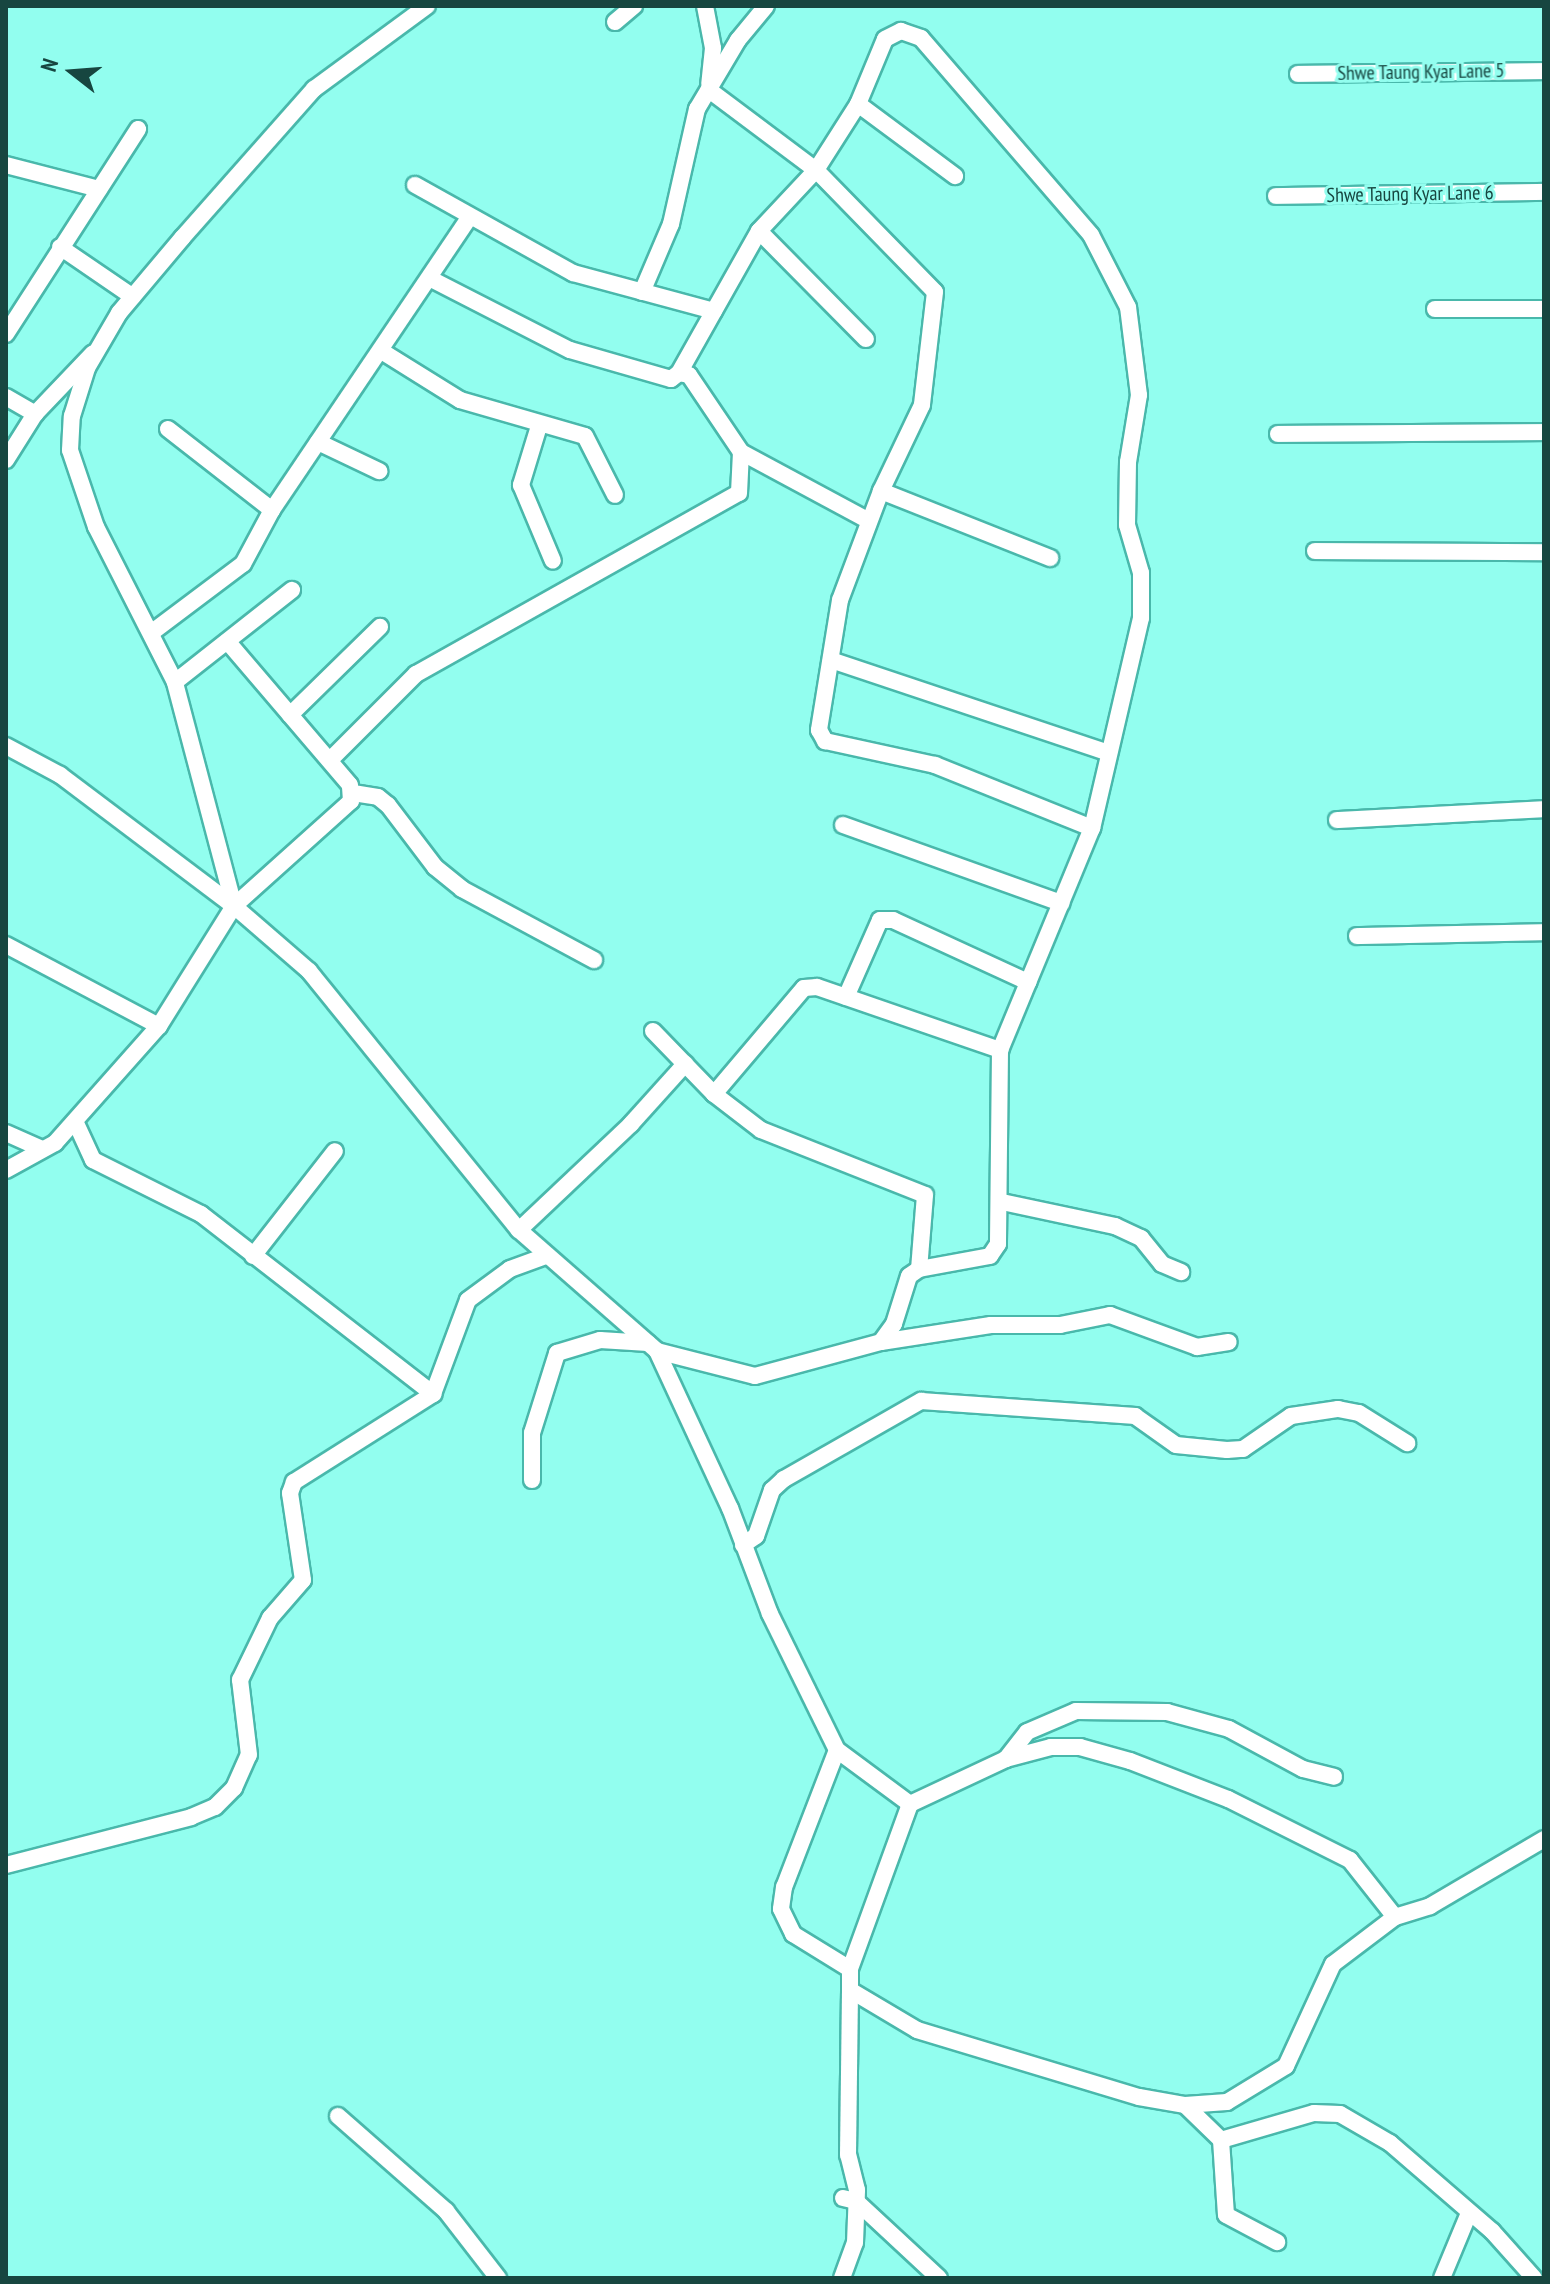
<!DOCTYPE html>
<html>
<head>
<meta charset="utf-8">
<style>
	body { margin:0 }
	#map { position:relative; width:1550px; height:2284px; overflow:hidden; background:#92feef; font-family:"PT Sans Narrow",sans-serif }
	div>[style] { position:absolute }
	.roads { filter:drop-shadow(2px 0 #49b8ab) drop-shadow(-2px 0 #49b8ab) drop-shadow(0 2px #49b8ab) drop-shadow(0 -2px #49b8ab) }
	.minor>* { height:16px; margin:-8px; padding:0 8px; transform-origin:8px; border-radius:8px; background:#fff }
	span { translate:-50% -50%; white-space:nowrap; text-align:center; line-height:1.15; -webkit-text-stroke:6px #92feef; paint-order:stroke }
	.street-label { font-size:20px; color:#174640 }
	.frame { position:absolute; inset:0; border:8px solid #174640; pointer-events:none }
	.north { position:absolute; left:32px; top:32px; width:80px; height:80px; -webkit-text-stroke:6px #92feef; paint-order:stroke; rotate:287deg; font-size:22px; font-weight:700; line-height:32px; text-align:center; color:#174640 }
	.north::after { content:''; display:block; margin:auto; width:28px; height:36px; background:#174640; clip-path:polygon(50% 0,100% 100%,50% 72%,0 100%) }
</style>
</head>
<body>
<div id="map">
	<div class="roads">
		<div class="minor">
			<i style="left:705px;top:6px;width:43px;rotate:79.2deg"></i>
			<i style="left:713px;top:48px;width:36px;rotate:96deg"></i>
			<i style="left:615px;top:22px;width:25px;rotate:-40deg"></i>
			<i style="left:1298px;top:74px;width:246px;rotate:-0.7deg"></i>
			<i style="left:709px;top:90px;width:134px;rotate:36.8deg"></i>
			<i style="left:816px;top:170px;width:170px;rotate:45.7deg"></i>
			<i style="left:935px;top:292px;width:114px;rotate:96.6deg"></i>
			<i style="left:922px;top:405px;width:95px;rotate:115.5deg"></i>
			<i style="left:881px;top:491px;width:116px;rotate:110.6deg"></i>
			<i style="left:840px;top:600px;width:132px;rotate:99.2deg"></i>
			<i style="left:819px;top:730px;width:13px;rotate:61deg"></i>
			<i style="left:825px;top:741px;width:113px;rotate:12.3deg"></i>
			<i style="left:935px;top:765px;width:169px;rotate:21.9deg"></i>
			<i style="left:858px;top:104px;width:121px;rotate:36.6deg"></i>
			<i style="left:6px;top:165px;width:96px;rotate:14.5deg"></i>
			<i style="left:415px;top:185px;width:181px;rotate:29.1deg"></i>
			<i style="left:573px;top:273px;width:146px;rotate:15.1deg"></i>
			<i style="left:1276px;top:196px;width:268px;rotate:-0.9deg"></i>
			<i style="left:759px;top:231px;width:152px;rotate:45.3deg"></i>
			<i style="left:60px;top:247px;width:88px;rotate:34.4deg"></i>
			<i style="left:431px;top:279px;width:156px;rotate:27.1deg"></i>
			<i style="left:570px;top:350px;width:105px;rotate:16deg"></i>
			<i style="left:671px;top:379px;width:10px;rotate:-37deg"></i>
			<i style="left:679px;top:373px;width:163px;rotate:-60.6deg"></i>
			<i style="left:759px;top:231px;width:83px;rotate:-46.9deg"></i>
			<i style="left:816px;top:170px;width:78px;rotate:-57.5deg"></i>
			<i style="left:858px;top:104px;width:70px;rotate:-67.4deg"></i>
			<i style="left:885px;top:39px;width:18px;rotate:-27deg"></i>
			<i style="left:901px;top:31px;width:21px;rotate:19deg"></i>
			<i style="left:921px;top:38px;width:260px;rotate:49.2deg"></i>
			<i style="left:1091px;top:235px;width:81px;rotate:62.8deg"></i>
			<i style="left:1128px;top:307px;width:89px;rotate:82.9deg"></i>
			<i style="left:1139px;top:395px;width:68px;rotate:99.3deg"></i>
			<i style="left:1128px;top:462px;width:63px;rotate:90.9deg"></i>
			<i style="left:1127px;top:525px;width:50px;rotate:73.7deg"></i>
			<i style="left:1141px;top:573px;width:45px;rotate:90deg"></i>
			<i style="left:1141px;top:618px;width:216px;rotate:103.1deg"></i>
			<i style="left:1092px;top:828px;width:240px;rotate:112.5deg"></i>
			<i style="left:1000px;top:1050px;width:194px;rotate:90.6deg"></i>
			<i style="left:998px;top:1244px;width:14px;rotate:124deg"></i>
			<i style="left:990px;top:1256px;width:72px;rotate:169.6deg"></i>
			<i style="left:919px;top:1269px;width:12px;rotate:145deg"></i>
			<i style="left:909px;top:1276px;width:50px;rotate:107.4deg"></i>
			<i style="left:894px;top:1324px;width:22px;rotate:126deg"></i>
			<i style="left:642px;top:292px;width:74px;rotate:-66.9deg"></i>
			<i style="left:671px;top:224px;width:118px;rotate:-77.3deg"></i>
			<i style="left:697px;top:109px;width:80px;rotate:-59.3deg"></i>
			<i style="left:738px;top:40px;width:44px;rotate:-50.5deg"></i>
			<i style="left:1435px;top:309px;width:109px"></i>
			<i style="left:6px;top:334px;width:244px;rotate:-57.2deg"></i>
			<i style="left:383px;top:352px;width:91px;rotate:31.9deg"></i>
			<i style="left:460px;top:400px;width:130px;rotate:16.1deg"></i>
			<i style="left:585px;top:436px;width:66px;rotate:63deg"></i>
			<i style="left:6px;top:397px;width:34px;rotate:30deg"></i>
			<i style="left:539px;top:426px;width:62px;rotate:107deg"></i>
			<i style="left:521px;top:485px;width:82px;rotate:67.2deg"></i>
			<i style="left:168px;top:429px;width:132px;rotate:37.9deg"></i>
			<i style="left:1278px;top:434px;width:266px;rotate:-0.4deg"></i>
			<i style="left:318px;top:442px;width:68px;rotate:25.4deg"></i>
			<i style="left:741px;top:452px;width:145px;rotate:28.3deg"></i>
			<i style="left:6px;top:460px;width:54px;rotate:-57.8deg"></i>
			<i style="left:35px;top:414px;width:84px;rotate:-46.4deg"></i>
			<i style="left:881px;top:491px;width:182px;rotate:21.6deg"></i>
			<i style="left:1315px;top:551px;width:229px;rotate:0.3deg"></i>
			<i style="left:151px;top:633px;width:115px;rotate:-36.9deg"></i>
			<i style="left:243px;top:564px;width:61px;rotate:-61.8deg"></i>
			<i style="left:272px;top:510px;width:352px;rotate:-56deg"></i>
			<i style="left:831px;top:660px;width:293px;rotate:18.5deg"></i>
			<i style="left:175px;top:682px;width:149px;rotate:-38.2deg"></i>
			<i style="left:290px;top:715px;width:126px;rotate:-44.4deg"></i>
			<i style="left:6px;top:746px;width:61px;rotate:28.2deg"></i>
			<i style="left:60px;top:775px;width:218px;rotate:37deg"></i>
			<i style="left:234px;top:906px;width:99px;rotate:40.9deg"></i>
			<i style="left:309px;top:971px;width:333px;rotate:51deg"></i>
			<i style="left:519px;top:1230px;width:184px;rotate:41.2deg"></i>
			<i style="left:657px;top:1351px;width:101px;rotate:14.3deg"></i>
			<i style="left:755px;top:1376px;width:131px;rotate:-15.1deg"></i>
			<i style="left:881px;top:1342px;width:111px;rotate:-8.8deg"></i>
			<i style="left:991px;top:1325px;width:69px"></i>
			<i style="left:1060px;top:1325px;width:51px;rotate:-11.3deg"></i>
			<i style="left:1110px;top:1315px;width:93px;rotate:20.2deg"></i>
			<i style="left:1197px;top:1347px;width:32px;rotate:-9deg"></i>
			<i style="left:330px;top:760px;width:122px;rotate:-45deg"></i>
			<i style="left:416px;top:674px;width:370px;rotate:-29.3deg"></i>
			<i style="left:739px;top:493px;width:41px;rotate:-87.2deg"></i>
			<i style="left:741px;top:452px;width:93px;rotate:-124deg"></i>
			<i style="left:689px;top:375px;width:10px;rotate:-169deg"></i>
			<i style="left:353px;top:793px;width:25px;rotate:9deg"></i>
			<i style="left:378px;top:797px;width:13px;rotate:39deg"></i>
			<i style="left:388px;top:805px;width:78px;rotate:52.8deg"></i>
			<i style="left:435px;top:867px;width:35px;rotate:39deg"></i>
			<i style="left:462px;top:889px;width:150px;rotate:28.3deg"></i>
			<i style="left:1337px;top:820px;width:207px;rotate:-3deg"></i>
			<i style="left:843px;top:825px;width:232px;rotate:19.7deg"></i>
			<i style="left:234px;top:906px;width:232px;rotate:-104.8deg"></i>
			<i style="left:175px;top:682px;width:174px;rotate:-117deg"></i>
			<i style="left:96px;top:527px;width:81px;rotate:-108.7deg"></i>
			<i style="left:70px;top:450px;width:34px;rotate:-87deg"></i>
			<i style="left:72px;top:416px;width:50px;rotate:-72.6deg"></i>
			<i style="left:87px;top:368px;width:64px;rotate:-59.8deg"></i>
			<i style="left:119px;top:313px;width:99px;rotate:-49.9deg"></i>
			<i style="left:183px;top:237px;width:198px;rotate:-48.5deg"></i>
			<i style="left:314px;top:89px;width:140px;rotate:-36.3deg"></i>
			<i style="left:1357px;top:936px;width:187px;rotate:-1.2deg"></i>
			<i style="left:6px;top:945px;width:173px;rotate:27.9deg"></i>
			<i style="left:846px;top:997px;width:84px;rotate:-66.2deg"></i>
			<i style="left:880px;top:920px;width:13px"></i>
			<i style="left:893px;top:920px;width:149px;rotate:24.7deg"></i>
			<i style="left:653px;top:1031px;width:88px;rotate:45.9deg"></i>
			<i style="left:714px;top:1094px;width:59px;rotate:37.5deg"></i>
			<i style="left:761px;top:1130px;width:176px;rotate:21.6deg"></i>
			<i style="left:925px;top:1195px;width:74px;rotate:94.6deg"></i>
			<i style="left:714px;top:1094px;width:139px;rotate:-49.7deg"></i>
			<i style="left:804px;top:988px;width:13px;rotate:-4deg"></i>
			<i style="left:817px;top:987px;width:194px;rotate:19deg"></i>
			<i style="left:75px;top:1121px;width:43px;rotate:65.2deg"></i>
			<i style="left:93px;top:1160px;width:121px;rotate:26.6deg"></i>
			<i style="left:201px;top:1214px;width:294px;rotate:37.8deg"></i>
			<i style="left:6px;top:1133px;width:39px;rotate:24deg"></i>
			<i style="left:6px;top:1170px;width:56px;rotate:-28.9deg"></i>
			<i style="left:55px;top:1143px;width:157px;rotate:-48.4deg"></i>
			<i style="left:159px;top:1026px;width:142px;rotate:-58deg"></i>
			<i style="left:234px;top:906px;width:157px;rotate:-41.9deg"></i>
			<i style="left:351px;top:801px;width:16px;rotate:-94deg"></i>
			<i style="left:350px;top:785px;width:189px;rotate:-130.5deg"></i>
			<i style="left:1002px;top:1202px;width:116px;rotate:12deg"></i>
			<i style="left:1115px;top:1226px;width:29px;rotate:25deg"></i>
			<i style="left:1141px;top:1238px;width:33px;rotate:51deg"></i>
			<i style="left:1162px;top:1264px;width:21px;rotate:23deg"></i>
			<i style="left:519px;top:1230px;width:154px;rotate:-43.4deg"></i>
			<i style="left:631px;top:1124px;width:81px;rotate:-48deg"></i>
			<i style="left:253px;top:1256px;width:133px;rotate:-52deg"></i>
			<i style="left:657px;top:1351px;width:173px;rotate:65.1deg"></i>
			<i style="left:730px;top:1508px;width:113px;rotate:69.3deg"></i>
			<i style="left:770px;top:1614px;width:152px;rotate:63.8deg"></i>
			<i style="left:837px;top:1750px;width:91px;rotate:36.5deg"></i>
			<i style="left:532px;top:1480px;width:47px;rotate:-90deg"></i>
			<i style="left:532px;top:1433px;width:84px;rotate:-72.6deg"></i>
			<i style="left:557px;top:1353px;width:45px;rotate:-16.8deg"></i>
			<i style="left:600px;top:1340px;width:48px;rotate:3.6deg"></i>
			<i style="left:743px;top:1545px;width:16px;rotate:-35deg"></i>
			<i style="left:756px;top:1536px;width:49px;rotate:-70.8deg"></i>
			<i style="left:772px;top:1490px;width:16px;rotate:-43deg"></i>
			<i style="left:784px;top:1479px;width:158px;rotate:-29.7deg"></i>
			<i style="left:921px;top:1401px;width:215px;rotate:4deg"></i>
			<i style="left:1135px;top:1416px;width:50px;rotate:35.3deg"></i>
			<i style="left:1176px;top:1445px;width:51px;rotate:5.6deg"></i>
			<i style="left:1227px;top:1450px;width:16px;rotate:-4deg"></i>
			<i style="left:1243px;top:1449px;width:58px;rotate:-34.5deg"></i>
			<i style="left:1291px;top:1416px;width:48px;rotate:-8.5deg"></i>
			<i style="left:1338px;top:1409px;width:21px;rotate:11deg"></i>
			<i style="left:1359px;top:1413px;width:57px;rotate:32deg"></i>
			<i style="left:837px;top:1750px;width:147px;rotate:111.1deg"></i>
			<i style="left:784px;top:1887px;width:22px;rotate:98deg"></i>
			<i style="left:781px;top:1909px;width:28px;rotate:64deg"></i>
			<i style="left:793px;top:1934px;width:67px;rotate:31.6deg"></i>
			<i style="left:1006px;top:1759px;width:34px;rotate:-52deg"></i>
			<i style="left:1027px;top:1732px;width:53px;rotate:-23.2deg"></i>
			<i style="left:1076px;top:1711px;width:91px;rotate:0.6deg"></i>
			<i style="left:1167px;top:1712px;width:64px;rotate:15.3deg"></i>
			<i style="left:1229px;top:1729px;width:84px;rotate:28.4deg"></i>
			<i style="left:1303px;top:1769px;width:32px;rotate:14deg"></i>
			<i style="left:6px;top:1865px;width:191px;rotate:-14.5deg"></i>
			<i style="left:191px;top:1817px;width:26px;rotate:-23deg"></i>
			<i style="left:215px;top:1807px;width:27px;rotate:-45deg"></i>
			<i style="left:234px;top:1788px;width:36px;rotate:-66deg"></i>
			<i style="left:249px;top:1755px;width:76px;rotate:-96.8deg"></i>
			<i style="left:240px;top:1680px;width:69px;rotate:-64.2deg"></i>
			<i style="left:270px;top:1618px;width:50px;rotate:-49deg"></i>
			<i style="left:303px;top:1580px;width:88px;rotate:-98.5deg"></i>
			<i style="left:290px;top:1493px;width:12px;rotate:-70deg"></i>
			<i style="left:294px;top:1482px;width:165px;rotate:-32.3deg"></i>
			<i style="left:433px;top:1394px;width:100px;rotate:-69.6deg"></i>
			<i style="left:468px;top:1300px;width:52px;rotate:-36.4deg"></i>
			<i style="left:510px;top:1269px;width:38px;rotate:-20deg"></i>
			<i style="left:1395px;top:1917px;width:73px;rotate:-128.3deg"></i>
			<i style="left:1350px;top:1860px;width:136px;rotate:-153.4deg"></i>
			<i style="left:1228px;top:1799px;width:105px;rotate:-158.8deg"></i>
			<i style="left:1130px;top:1761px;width:52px;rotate:-164.4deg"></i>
			<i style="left:1080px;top:1747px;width:29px;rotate:180deg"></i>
			<i style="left:1051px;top:1747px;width:47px;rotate:165.1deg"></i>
			<i style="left:1006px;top:1759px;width:106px;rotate:154.9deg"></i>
			<i style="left:910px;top:1804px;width:176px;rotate:110deg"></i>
			<i style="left:850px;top:1969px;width:21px;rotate:90deg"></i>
			<i style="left:850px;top:1990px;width:78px;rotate:30.8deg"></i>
			<i style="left:917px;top:2030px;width:232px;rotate:16.8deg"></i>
			<i style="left:1139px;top:2097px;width:47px;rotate:9.9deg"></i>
			<i style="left:1185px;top:2105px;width:42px;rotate:-4.1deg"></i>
			<i style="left:1227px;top:2102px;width:69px;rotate:-31.4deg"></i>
			<i style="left:1286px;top:2066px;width:112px;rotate:-65.3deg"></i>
			<i style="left:1333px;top:1964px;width:78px;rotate:-37.2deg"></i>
			<i style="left:1395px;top:1917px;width:37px;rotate:-17deg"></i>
			<i style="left:1430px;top:1906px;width:132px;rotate:-30.4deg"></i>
			<i style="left:1185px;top:2105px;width:50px;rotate:44.2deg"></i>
			<i style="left:1221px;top:2140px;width:75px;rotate:86.2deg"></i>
			<i style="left:1226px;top:2215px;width:58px;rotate:27.9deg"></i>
			<i style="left:338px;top:2116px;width:144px;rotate:41.3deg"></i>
			<i style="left:446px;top:2211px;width:85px;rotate:52.2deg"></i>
			<i style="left:1221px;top:2140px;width:97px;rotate:-16.2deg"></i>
			<i style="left:1314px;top:2113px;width:26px;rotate:2deg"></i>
			<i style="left:1340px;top:2114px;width:58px;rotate:30.1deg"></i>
			<i style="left:1390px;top:2143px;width:135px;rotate:40.8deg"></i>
			<i style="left:1492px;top:2231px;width:63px;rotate:48.2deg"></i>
			<i style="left:843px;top:2198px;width:13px;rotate:13deg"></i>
			<i style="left:856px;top:2201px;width:113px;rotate:42.9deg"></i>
			<i style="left:842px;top:2278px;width:37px;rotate:-70deg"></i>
			<i style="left:855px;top:2243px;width:53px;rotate:-87.8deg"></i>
			<i style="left:857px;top:2190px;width:36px;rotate:-104deg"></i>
			<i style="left:848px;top:2155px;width:165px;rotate:-89.3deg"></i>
			<i style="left:1442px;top:2278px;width:70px;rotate:-67.4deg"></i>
		</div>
	</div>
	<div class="street-label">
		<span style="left:1421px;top:72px;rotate:-1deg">Shwe Taung Kyar Lane 5</span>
		<span style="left:1410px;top:194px;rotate:-1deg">Shwe Taung Kyar Lane 6</span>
	</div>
	<div class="frame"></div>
	<div class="north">N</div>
</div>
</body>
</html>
